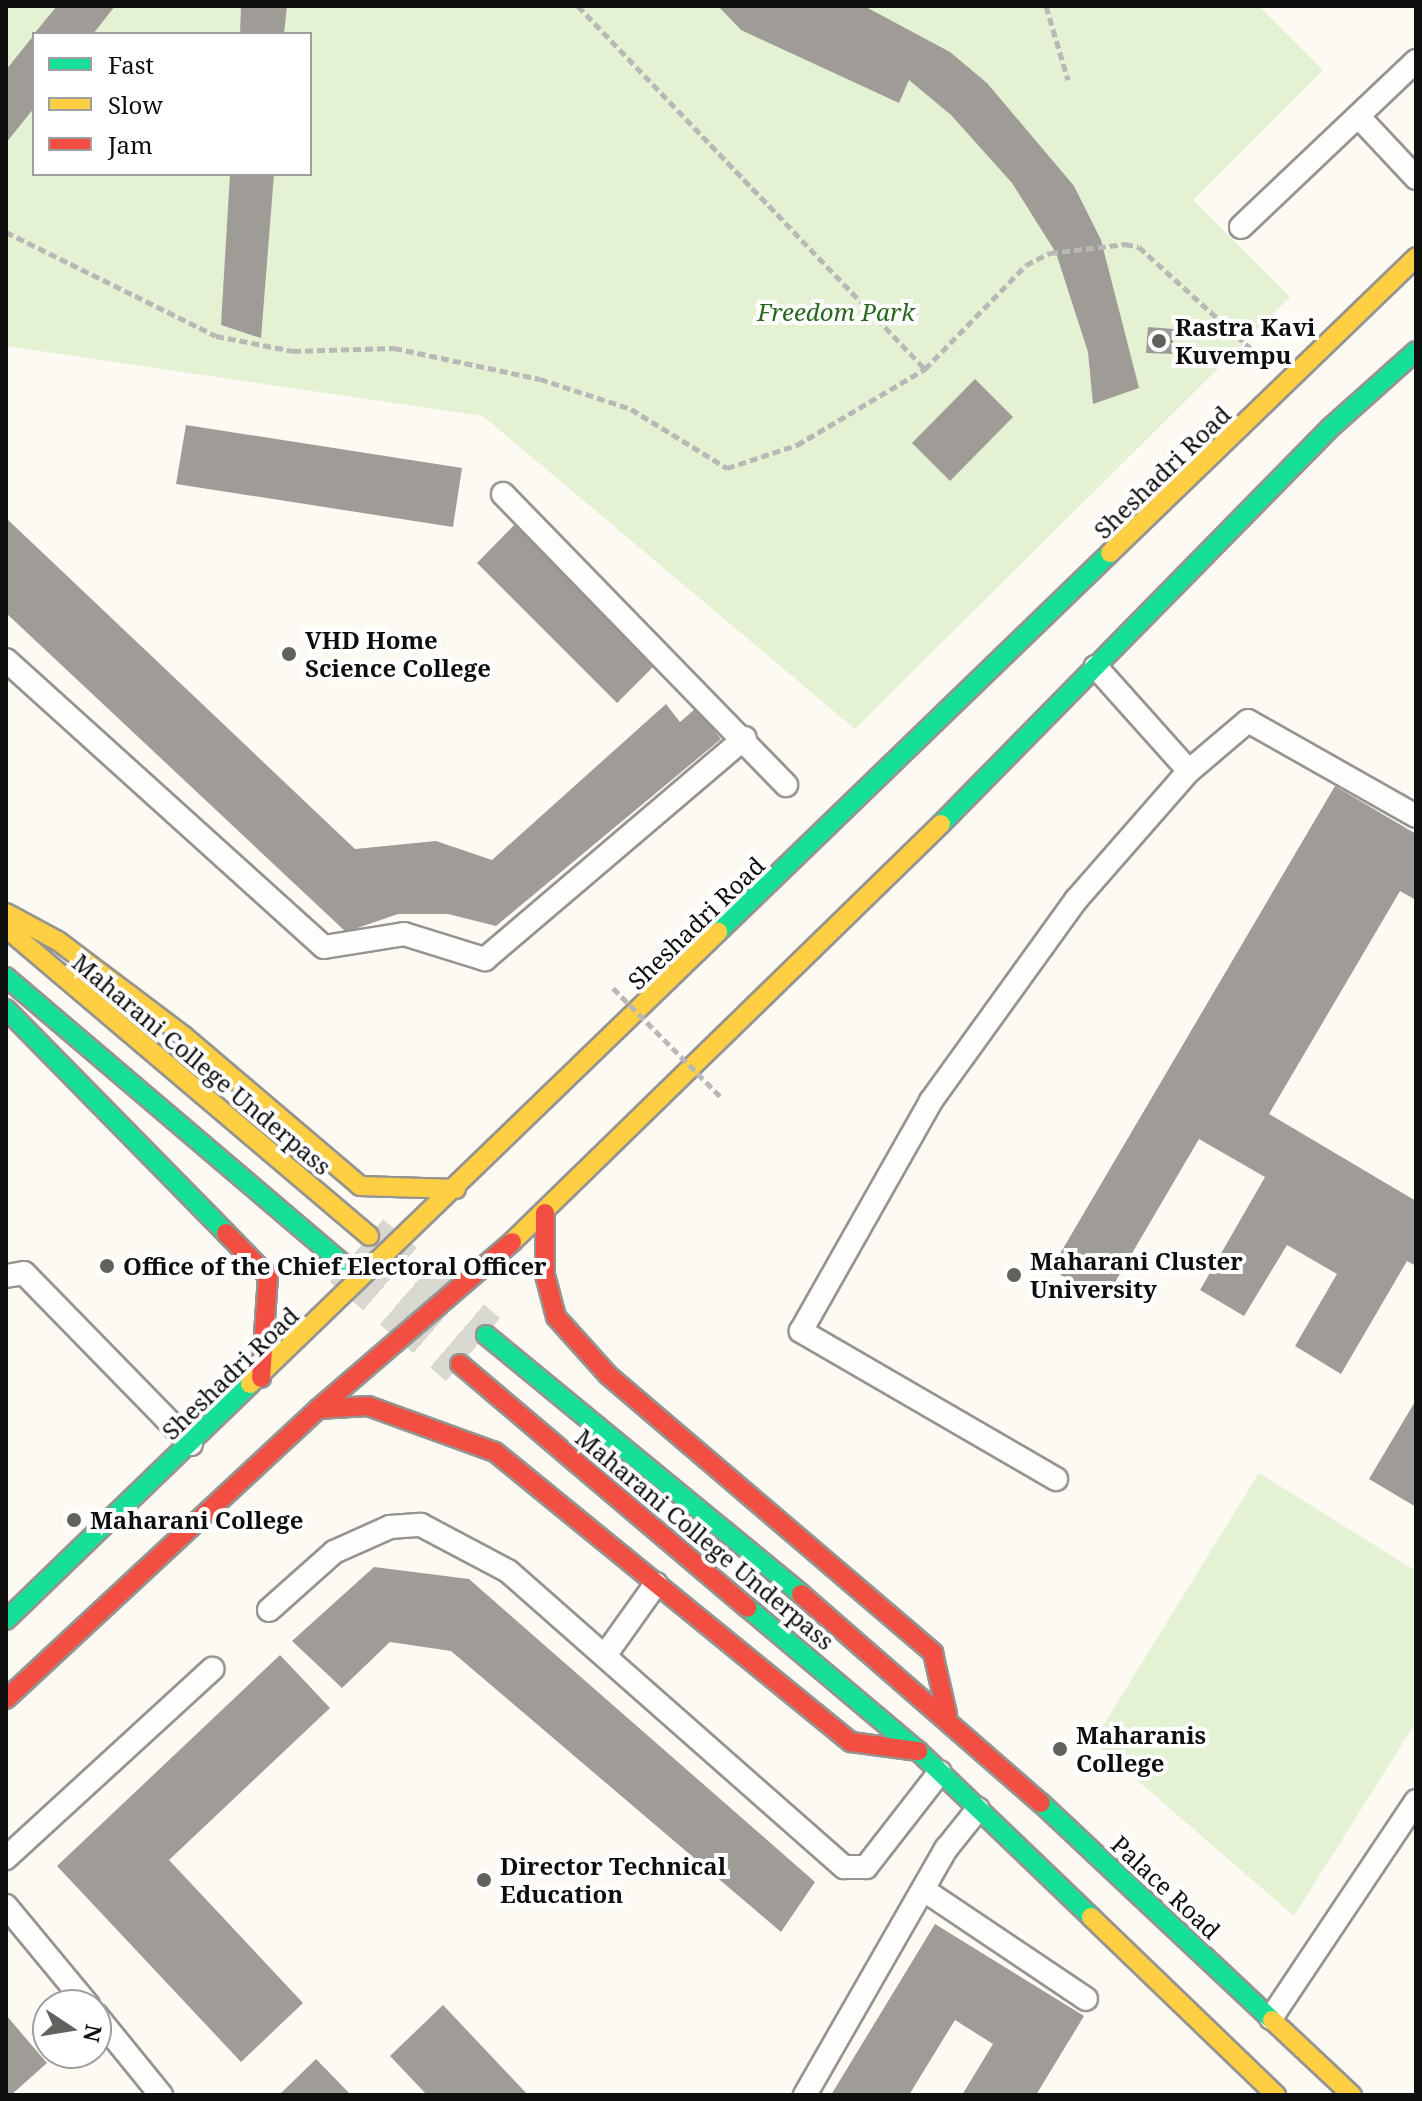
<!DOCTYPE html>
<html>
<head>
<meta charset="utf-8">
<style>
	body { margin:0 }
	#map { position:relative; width:1422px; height:2101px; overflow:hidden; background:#fcfaf2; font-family:"Noto Serif",serif }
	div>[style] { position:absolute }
	.green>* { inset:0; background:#e4f1d2 }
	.building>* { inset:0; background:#9f9c98 }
	.secondary-tunnel>* { height:44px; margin-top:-22px; transform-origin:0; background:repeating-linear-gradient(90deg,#d8d7d0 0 44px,transparent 0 66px) }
	.path>* { height:5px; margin-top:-2.5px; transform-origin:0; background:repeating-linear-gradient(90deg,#b8b8b6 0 8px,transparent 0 12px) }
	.roads { filter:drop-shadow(2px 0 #959491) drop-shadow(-2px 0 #959491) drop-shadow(0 2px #959491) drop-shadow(0 -2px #959491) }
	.lane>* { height:22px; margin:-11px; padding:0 11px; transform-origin:11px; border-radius:11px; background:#fffefd }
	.fast>* { height:18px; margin:-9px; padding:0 9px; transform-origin:9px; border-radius:9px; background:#16e098 }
	.slow>* { height:18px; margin:-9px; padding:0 9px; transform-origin:9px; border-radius:9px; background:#ffcf43 }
	.jam>* { height:18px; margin:-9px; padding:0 9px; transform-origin:9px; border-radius:9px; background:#f24e42 }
	.path-bridge>* { height:5px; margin-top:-2.5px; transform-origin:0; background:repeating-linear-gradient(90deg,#b8b8b6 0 8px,transparent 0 12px) }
	.dots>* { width:22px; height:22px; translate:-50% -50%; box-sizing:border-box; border:4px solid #fff; border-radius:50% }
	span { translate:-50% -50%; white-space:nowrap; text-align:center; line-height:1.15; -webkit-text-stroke:8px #fff; paint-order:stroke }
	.park-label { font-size:24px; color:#29681c; font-style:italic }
	.poi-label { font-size:24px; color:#0e0e0e; font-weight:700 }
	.left { translate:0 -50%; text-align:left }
	.street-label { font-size:24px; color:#0e0e0e }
	.frame { position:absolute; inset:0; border:8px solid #0e0e0e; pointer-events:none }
	.legend { position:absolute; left:32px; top:32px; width:280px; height:144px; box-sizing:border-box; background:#fff; border:2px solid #9f9f9f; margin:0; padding:10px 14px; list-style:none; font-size:24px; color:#0e0e0e }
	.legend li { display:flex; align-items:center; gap:16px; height:40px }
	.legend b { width:40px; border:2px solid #9f9f9f }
	.north { position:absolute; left:32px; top:1989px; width:80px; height:80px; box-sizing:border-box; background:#fff; border:2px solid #9f9f9f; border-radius:50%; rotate:102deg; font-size:22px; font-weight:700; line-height:32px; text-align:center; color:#0e0e0e }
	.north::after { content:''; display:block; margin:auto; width:28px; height:36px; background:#61615e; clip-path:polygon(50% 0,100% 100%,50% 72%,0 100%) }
</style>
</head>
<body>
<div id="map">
	<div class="green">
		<i style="clip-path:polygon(evenodd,6px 6px,1259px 6px,1323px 70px,1193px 200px,1290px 297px,855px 729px,483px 416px,6px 346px,6px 6px,34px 34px,310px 34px,310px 174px,34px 174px,34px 34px)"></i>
		<i style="clip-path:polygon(1259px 1473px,1416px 1571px,1416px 1722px,1294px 1916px,1093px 1742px)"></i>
	</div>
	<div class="building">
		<i style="clip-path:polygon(57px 6px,115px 6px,93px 34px,34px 34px)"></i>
		<i style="clip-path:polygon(241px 6px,287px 6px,284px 34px,240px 34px)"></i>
		<i style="clip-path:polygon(718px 6px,864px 6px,950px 52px,987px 83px,1074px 186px,1101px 240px,1139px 388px,1093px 404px,1088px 352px,1056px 253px,1012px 183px,951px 115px,909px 80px,899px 103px,741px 30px)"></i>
		<i style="clip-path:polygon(34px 35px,34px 108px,6px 143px,6px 70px)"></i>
		<i style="clip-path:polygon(230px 174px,274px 174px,261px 338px,221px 325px)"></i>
		<i style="clip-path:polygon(1148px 327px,1174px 329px,1172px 354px,1146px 353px)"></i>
		<i style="clip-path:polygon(975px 379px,1013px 417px,950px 481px,912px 443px)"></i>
		<i style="clip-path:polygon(186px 425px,462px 468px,453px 527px,176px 484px)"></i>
		<i style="clip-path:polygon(6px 518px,355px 849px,436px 841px,492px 860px,666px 704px,680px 722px,696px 708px,721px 739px,496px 926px,448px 914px,398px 914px,346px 932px,6px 613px)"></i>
		<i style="clip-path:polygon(516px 523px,656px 664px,617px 703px,477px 563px)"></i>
		<i style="clip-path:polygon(1335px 786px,1416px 834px,1416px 900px,1400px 891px,1269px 1114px,1416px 1201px,1416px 1266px,1407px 1261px,1341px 1374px,1295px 1346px,1337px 1274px,1287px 1245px,1244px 1316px,1200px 1290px,1265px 1177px,1199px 1139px,1104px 1301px,1051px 1269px)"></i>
		<i style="clip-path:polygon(1416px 1400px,1416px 1507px,1369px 1479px)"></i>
		<i style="clip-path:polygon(374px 1567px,469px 1579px,815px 1882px,781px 1932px,451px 1651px,390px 1642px,342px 1688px,292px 1641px)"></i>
		<i style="clip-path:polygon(280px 1655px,330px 1708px,169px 1860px,303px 2003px,241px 2062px,57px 1866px)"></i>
		<i style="clip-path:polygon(935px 1924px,1084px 2016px,1036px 2095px,962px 2095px,993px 2044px,955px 2020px,909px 2095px,831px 2095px)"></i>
		<i style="clip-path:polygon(443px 2005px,528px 2095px,427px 2095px,390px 2056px)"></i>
		<i style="clip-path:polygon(6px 2015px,47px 2063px,11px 2095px,6px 2091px)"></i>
		<i style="clip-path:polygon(316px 2059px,351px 2095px,279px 2095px)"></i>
	</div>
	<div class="secondary-tunnel">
		<i style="left:369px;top:1236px;width:153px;rotate:40.2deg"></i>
		<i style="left:344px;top:1265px;width:153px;rotate:40.5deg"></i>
	</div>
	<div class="path">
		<i style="left:578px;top:6px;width:502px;rotate:46.29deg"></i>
		<i style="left:925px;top:369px;width:145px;rotate:-45.8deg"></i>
		<i style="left:1026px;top:265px;width:27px;rotate:-27deg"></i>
		<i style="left:1050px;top:253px;width:76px;rotate:-6.8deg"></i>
		<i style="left:1125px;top:244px;width:14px;rotate:12deg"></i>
		<i style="left:1139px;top:247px;width:159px;rotate:42.2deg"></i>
		<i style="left:1046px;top:6px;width:77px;rotate:73.4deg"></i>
		<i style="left:6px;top:232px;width:234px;rotate:26.3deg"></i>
		<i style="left:216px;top:336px;width:78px;rotate:11deg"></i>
		<i style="left:293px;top:351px;width:101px;rotate:-1.7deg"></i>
		<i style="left:394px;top:348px;width:149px;rotate:12deg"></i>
		<i style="left:540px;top:379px;width:96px;rotate:18.2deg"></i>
		<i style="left:631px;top:409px;width:113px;rotate:31.6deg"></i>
		<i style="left:727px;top:468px;width:74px;rotate:-18.2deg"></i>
		<i style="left:797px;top:445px;width:149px;rotate:-30.7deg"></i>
	</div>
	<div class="roads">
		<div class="lane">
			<i style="left:1358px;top:116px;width:85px;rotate:46.9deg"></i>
			<i style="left:1241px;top:227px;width:241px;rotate:-43.5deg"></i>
			<i style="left:503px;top:494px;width:406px;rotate:45.8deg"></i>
			<i style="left:6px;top:660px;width:428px;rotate:42.1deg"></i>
			<i style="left:324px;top:947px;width:81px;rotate:-9.2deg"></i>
			<i style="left:404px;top:934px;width:85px;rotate:17.2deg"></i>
			<i style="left:485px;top:959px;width:341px;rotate:-40.4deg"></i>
			<i style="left:1189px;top:771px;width:77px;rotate:-40.3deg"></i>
			<i style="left:1248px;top:721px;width:193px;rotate:29.5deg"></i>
			<i style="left:6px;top:1276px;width:18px;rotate:-9deg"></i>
			<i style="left:24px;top:1273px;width:239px;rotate:45.7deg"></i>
			<i style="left:1056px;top:1479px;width:295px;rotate:-149.9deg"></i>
			<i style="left:801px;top:1331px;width:264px;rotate:-60.5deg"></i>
			<i style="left:931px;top:1101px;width:248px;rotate:-54.2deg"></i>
			<i style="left:1076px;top:900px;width:171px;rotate:-48.8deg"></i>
			<i style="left:1189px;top:771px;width:140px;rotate:-131.8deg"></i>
			<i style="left:269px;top:1610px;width:87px;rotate:-41.7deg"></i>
			<i style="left:334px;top:1552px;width:61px;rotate:-24.1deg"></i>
			<i style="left:390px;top:1527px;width:31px;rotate:-4deg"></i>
			<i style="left:421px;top:1525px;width:98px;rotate:27.9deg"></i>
			<i style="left:508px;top:1571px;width:448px;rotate:41.4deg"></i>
			<i style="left:844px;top:1867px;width:22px"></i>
			<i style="left:866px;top:1867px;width:120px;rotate:-52.1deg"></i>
			<i style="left:606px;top:1654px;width:86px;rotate:-54.5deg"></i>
			<i style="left:6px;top:1858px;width:280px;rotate:-42.5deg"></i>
			<i style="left:924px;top:1890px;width:195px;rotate:33.9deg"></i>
			<i style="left:6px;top:1906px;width:129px;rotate:50.4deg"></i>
			<i style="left:96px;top:2015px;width:103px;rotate:50.9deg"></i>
			<i style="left:1271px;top:2018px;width:261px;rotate:-56.2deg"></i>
			<i style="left:805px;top:2095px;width:284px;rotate:-60.2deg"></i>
			<i style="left:946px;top:1849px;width:51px;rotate:-51.3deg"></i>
		</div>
		<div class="fast">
			<i style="left:941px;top:824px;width:555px;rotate:-45.51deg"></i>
			<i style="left:1330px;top:428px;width:115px;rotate:-41.8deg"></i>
			<i style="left:718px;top:932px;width:545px;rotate:-44.03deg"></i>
			<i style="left:6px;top:977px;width:444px;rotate:40.4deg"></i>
			<i style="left:6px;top:1009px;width:314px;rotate:45.5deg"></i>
			<i style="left:486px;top:1335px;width:408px;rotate:39.4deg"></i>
			<i style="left:748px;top:1608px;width:222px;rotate:40.1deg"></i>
			<i style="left:918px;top:1751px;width:240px;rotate:43.8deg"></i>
			<i style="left:6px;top:1620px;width:339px;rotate:-44deg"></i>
			<i style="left:1041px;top:1803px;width:317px;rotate:43.2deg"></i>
		</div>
		<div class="slow">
			<i style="left:1110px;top:553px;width:426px;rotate:-44deg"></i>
			<i style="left:6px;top:913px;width:59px;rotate:28.3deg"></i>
			<i style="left:58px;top:941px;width:158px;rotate:37deg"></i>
			<i style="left:184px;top:1036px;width:231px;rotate:40.4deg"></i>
			<i style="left:360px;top:1186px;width:96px;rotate:1.8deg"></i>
			<i style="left:6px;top:928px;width:476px;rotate:40.3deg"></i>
			<i style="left:512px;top:1242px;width:599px;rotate:-44.26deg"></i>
			<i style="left:250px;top:1384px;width:651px;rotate:-44deg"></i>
			<i style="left:1091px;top:1917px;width:257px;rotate:43.9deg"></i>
			<i style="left:1272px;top:2020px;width:110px;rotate:43.2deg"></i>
		</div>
		<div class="jam">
			<i style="left:545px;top:1213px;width:62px;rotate:90deg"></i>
			<i style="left:545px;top:1275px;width:43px;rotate:75.3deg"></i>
			<i style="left:556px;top:1317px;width:78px;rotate:48.1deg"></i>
			<i style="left:608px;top:1375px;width:428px;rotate:40.5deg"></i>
			<i style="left:933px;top:1653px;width:63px;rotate:77.1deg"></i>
			<i style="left:226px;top:1233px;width:60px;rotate:45.7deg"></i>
			<i style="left:268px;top:1276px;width:102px;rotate:93.9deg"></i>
			<i style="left:460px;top:1364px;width:377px;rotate:40.3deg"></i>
			<i style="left:318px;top:1409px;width:50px;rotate:-3.4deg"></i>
			<i style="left:368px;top:1406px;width:135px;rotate:19.9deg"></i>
			<i style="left:495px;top:1452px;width:459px;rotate:39.2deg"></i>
			<i style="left:851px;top:1742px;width:68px;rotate:7.7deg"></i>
			<i style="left:801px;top:1594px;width:318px;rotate:41.1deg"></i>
			<i style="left:6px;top:1699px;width:426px;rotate:-42.9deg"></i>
			<i style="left:318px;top:1409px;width:256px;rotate:-40.7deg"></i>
		</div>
	</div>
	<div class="path-bridge">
		<i style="left:613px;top:988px;width:153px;rotate:45.3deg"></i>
	</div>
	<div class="dots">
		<i style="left:1159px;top:341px;background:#61615e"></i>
		<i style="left:289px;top:654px;background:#61615e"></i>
		<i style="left:107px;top:1266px;background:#61615e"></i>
		<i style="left:1014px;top:1275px;background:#61615e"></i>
		<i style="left:74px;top:1520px;background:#61615e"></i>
		<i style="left:1060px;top:1749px;background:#61615e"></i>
		<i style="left:484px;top:1880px;background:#61615e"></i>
	</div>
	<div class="park-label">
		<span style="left:836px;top:312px">Freedom Park</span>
	</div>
	<div class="poi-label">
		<span class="left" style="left:1175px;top:341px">Rastra Kavi<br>Kuvempu</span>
		<span class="left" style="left:305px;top:654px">VHD Home<br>Science College</span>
		<span class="left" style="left:1030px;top:1275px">Maharani Cluster<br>University</span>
		<span class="left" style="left:123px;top:1266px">Office of the Chief Electoral Officer</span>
		<span class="left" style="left:90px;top:1520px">Maharani College</span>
		<span class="left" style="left:1076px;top:1749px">Maharanis<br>College</span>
		<span class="left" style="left:500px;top:1880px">Director Technical<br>Education</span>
	</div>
	<div class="street-label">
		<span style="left:1162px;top:472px;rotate:-44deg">Sheshadri Road</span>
		<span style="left:696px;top:923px;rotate:-44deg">Sheshadri Road</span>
		<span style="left:202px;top:1064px;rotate:40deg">Maharani College Underpass</span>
		<span style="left:230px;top:1373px;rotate:-44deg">Sheshadri Road</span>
		<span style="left:705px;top:1539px;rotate:40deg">Maharani College Underpass</span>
		<span style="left:1166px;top:1887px;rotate:43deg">Palace Road</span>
	</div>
	<div class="frame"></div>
	<ul class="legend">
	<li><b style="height:10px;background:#16e098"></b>Fast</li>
	<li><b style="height:10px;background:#ffcf43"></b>Slow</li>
	<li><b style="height:10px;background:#f24e42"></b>Jam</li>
	</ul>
	<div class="north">N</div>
</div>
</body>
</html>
